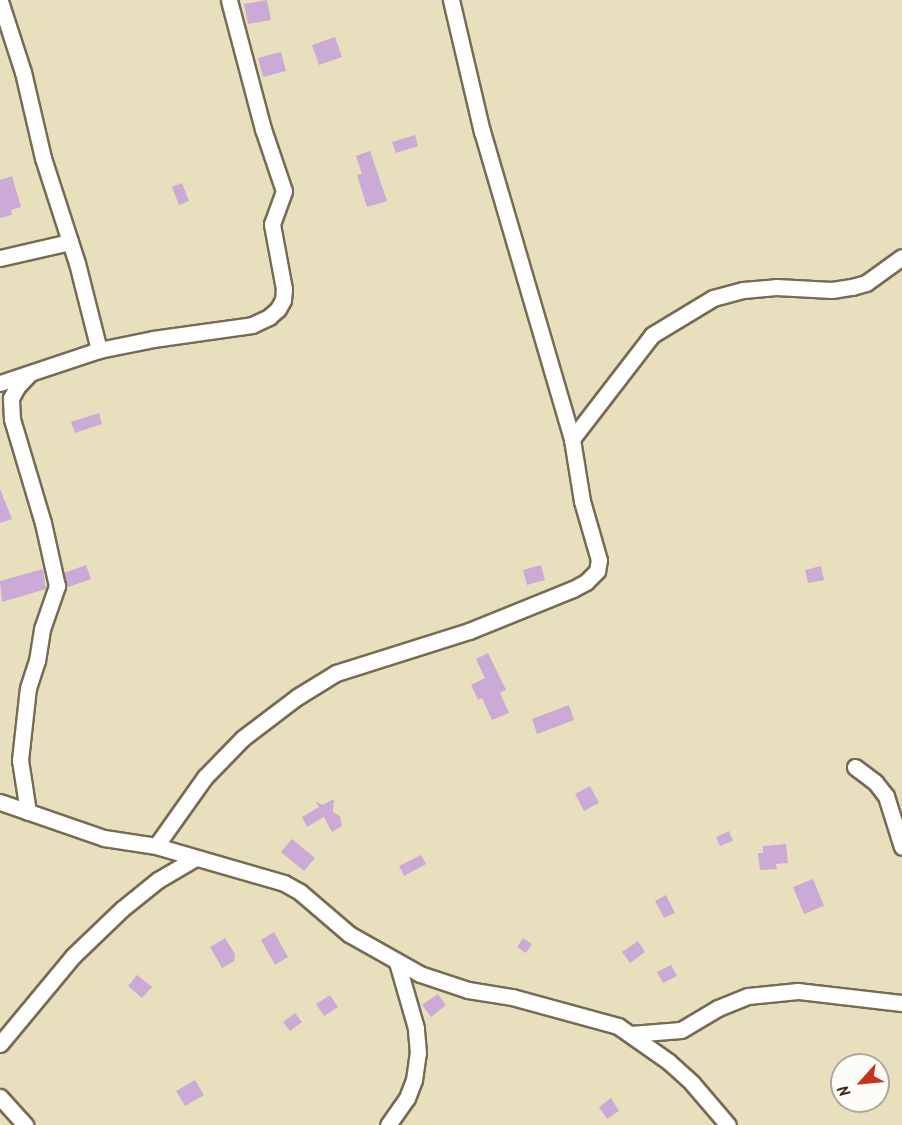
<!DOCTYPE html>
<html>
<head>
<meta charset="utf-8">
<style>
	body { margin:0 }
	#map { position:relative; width:902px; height:1125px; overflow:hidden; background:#e8e0bc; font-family:Kalam,sans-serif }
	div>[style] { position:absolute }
	.building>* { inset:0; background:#cbaad7 }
	.roads { filter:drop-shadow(2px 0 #786a55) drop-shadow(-2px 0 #786a55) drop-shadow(0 2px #786a55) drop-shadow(0 -2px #786a55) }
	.street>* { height:15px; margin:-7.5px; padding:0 7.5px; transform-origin:7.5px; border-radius:7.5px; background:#fff }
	span { translate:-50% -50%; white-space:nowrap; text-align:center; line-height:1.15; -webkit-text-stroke:4.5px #fdfcf7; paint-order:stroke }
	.north { position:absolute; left:830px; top:1053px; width:60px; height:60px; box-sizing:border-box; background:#fdfcf7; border:2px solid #afa8a0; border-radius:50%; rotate:243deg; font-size:16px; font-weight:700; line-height:24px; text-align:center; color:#3b2a1e }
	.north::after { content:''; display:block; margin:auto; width:21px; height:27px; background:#c8321e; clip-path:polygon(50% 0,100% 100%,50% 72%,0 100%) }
</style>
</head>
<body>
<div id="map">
	<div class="building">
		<i style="clip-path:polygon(267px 0,271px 20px,248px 24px,244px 4px)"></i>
		<i style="clip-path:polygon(335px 37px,342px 57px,319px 65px,312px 45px)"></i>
		<i style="clip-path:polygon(281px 52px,286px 71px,263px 77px,258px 58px)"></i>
		<i style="clip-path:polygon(415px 135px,418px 146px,396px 153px,392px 142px)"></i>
		<i style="clip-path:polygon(370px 151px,387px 201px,367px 207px,357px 175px,362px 174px,356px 156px)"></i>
		<i style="clip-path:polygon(12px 176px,21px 207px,11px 210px,12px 215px,0 218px,0 180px)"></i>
		<i style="clip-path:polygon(182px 183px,189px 201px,179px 205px,172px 187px)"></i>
		<i style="clip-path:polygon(99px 413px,102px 424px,75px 433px,71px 422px)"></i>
		<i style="clip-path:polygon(0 489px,12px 519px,0 523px)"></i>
		<i style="clip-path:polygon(86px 565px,91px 579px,68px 587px,64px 573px)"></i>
		<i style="clip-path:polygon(541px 565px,545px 580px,527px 585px,523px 570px)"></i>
		<i style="clip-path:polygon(821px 566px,824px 580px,808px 583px,805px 570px)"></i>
		<i style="clip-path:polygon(43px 569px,46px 589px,2px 602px,0 581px)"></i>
		<i style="clip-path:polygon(488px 653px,506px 690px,500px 693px,509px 713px,492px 720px,482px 698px,478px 700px,471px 685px,485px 678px,476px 659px)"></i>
		<i style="clip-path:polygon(569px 705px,574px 720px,537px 734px,532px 719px)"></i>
		<i style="clip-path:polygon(590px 786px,599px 803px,584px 811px,575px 794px)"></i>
		<i style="clip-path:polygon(334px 799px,333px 812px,340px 816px,342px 826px,332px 832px,324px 817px,307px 827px,302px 817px,319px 807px,315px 801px,322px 805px)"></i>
		<i style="clip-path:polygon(729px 831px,733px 841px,720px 846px,716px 837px)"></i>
		<i style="clip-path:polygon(292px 839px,315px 858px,304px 871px,281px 852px)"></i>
		<i style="clip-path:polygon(786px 844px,788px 863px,776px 864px,777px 869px,760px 870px,758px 853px,763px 853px,763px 846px)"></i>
		<i style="clip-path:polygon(421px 855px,426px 864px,404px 876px,399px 866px)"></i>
		<i style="clip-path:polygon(813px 879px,824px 906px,804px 914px,793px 887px)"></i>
		<i style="clip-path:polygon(666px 895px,675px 913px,664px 918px,655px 901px)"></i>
		<i style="clip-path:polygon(274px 932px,288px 957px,275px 965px,261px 940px)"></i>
		<i style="clip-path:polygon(225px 938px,235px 954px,234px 961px,222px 968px,210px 947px)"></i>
		<i style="clip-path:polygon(523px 938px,532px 944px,526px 953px,517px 947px)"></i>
		<i style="clip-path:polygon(638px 941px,645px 952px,630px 963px,622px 952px)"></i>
		<i style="clip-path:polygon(671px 965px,677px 976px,663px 983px,657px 972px)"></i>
		<i style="clip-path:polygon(137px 975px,152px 987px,142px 998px,128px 986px)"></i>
		<i style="clip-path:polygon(438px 994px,446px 1005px,431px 1017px,422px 1005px)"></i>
		<i style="clip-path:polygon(330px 995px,338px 1007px,324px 1016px,316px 1004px)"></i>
		<i style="clip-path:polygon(295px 1013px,302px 1022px,290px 1031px,283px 1022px)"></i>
		<i style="clip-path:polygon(195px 1080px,204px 1095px,185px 1106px,176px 1091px)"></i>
		<i style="clip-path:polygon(611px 1098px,619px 1111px,607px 1119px,599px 1107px)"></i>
	</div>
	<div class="roads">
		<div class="street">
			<i style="left:0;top:1px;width:75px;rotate:72.1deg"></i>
			<i style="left:23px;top:72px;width:88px;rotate:76.9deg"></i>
			<i style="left:43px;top:158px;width:110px;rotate:72.1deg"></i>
			<i style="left:77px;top:263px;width:90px;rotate:75.8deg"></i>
			<i style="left:0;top:258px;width:72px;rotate:-12.9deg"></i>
			<i style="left:0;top:383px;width:104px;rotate:-18.4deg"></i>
			<i style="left:99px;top:350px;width:55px;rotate:-11.5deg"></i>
			<i style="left:153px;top:339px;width:100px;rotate:-8deg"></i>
			<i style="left:252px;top:325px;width:19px;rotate:-25deg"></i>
			<i style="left:269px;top:317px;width:12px;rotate:-42deg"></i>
			<i style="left:278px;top:309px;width:10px;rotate:-61deg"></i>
			<i style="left:283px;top:300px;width:11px;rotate:-85deg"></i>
			<i style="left:284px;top:289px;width:66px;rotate:-100.5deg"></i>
			<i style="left:272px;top:224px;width:35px;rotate:-70deg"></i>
			<i style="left:284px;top:191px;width:65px;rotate:-108.7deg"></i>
			<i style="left:263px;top:129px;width:133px;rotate:-104.8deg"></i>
			<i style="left:572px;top:439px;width:131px;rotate:-52.4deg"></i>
			<i style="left:652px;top:335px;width:71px;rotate:-31.2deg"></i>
			<i style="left:713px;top:298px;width:31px;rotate:-15deg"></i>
			<i style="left:743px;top:290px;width:33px;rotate:-5deg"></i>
			<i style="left:776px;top:287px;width:56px;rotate:3.1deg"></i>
			<i style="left:832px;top:290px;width:20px;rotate:-9deg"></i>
			<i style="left:852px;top:287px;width:15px;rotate:-16deg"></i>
			<i style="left:866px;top:283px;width:44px;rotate:-35.8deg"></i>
			<i style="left:855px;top:767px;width:25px;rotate:37deg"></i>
			<i style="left:875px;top:782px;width:18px;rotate:52deg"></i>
			<i style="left:886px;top:796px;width:53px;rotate:72.6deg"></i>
			<i style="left:0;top:802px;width:110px;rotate:19.1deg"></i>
			<i style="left:104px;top:838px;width:53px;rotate:8.7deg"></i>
			<i style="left:156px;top:846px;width:133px;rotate:16.1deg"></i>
			<i style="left:284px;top:883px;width:18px;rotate:29deg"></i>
			<i style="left:300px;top:892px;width:65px;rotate:40.6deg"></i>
			<i style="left:349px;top:934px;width:81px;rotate:29.4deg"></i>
			<i style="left:420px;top:974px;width:51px;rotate:18.4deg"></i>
			<i style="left:468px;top:990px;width:45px;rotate:9deg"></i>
			<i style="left:512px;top:997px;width:110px;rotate:15.3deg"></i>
			<i style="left:618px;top:1026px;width:62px;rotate:35.2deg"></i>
			<i style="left:669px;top:1062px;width:31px;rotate:42deg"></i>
			<i style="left:692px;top:1083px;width:55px;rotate:49.4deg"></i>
			<i style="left:28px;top:812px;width:53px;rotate:-98.7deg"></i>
			<i style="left:20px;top:760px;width:72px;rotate:-83.7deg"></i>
			<i style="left:28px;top:688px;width:28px;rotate:-72deg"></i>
			<i style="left:37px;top:661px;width:32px;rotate:-81deg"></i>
			<i style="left:42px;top:629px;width:46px;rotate:-70.8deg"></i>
			<i style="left:57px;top:586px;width:65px;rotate:-102.5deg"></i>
			<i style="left:43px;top:523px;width:109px;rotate:-106.6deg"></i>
			<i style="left:12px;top:419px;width:21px;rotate:-93deg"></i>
			<i style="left:11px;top:398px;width:13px;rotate:-61deg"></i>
			<i style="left:17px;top:387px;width:18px;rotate:-47deg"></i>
			<i style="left:156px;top:846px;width:85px;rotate:-54.6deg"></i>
			<i style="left:205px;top:777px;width:54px;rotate:-45.7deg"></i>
			<i style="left:243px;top:738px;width:68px;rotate:-37.2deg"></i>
			<i style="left:297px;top:697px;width:46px;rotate:-31.6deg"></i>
			<i style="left:336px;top:673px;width:139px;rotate:-17.5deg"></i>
			<i style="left:469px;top:631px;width:112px;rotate:-22deg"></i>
			<i style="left:573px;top:589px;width:15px;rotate:-28deg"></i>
			<i style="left:586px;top:582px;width:16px;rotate:-45deg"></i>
			<i style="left:597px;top:571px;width:11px;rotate:-80deg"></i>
			<i style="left:599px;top:560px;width:61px;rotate:-106.1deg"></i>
			<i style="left:582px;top:501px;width:63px;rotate:-99.2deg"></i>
			<i style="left:572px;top:439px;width:320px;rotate:-106.3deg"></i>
			<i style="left:482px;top:132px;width:136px;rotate:-103.2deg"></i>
			<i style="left:631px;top:1034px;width:50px;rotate:-4.6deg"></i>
			<i style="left:681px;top:1030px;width:43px;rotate:-30.7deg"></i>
			<i style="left:718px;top:1008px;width:32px;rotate:-22deg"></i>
			<i style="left:748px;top:996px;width:50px;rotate:-5.7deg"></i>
			<i style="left:798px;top:991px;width:105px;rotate:6.6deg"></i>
			<i style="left:0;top:1044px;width:114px;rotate:-50.3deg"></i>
			<i style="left:73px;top:956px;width:68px;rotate:-43.8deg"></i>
			<i style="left:122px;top:909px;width:46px;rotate:-38.9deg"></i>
			<i style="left:158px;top:880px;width:42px;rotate:-30.3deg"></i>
			<i style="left:0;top:1097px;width:38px;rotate:48deg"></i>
			<i style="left:388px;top:1125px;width:33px;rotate:-55deg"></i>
			<i style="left:407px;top:1098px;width:19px;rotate:-69deg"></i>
			<i style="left:414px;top:1080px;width:27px;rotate:-82deg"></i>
			<i style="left:418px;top:1053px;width:25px;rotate:-95deg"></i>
			<i style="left:416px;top:1028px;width:69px;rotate:-106.1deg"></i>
		</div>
	</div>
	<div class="north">N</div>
</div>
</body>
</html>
